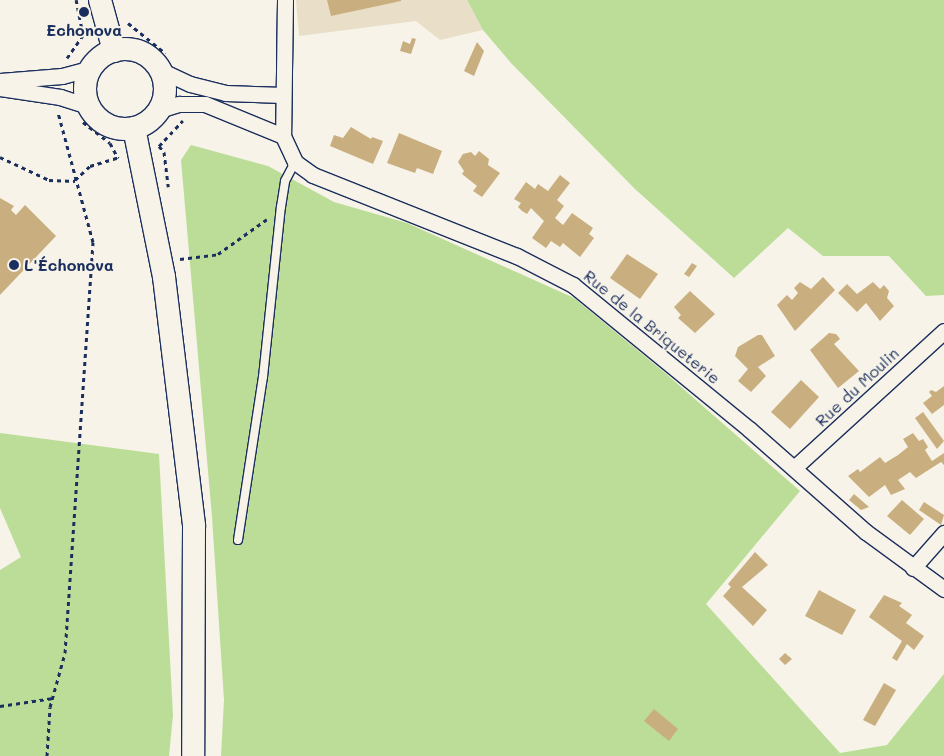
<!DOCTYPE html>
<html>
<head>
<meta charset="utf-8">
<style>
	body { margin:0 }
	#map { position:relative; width:944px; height:756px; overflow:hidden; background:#f7f3e8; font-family:Mali,sans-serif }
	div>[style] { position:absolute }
	.built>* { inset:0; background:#e9dfc8 }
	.green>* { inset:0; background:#bbdd97 }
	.building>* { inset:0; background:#c9af7f }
	.path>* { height:3px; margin-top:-1.5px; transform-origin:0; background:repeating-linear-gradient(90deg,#1b2f5e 0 4px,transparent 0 8px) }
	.roads { filter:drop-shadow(1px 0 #1b2f5e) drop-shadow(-1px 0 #1b2f5e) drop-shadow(0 1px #1b2f5e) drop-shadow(0 -1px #1b2f5e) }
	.lane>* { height:8px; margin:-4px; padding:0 4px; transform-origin:4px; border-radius:4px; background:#f7f3e8 }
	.street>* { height:15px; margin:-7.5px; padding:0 7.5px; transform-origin:7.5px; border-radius:7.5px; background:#f7f3e8 }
	.secondary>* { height:22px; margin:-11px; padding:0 11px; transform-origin:11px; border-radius:11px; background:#f7f3e8 }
	.secondary>.ring { margin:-11px; padding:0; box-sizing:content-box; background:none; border:22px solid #f7f3e8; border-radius:50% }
	.dots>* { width:14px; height:14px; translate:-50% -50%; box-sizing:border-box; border:2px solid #f7f3e8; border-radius:50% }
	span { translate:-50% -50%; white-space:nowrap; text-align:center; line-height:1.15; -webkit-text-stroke:4px #f7f3e8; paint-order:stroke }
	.poi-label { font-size:16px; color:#1b2f5e; font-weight:700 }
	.left { translate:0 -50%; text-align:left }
	.street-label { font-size:16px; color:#1b2f5e }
</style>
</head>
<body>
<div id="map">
	<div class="built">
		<i style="clip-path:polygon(296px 0,467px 0,483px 30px,440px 40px,416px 21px,299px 36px)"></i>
	</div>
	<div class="green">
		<i style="clip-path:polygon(467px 0,944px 0,944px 295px,926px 296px,889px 256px,823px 256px,788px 228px,734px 278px,635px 189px,511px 63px,483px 30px)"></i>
		<i style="clip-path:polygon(191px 145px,268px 166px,334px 202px,407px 223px,574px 298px,664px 372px,800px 491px,706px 604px,840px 753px,887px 745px,944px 674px,944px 756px,221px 756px,224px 700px,212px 517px,181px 160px)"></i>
		<i style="clip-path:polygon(0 433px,159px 454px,173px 715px,169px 756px,0 756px,0 570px,21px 557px,0 508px)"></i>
	</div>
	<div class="building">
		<i style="clip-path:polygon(327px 0,401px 0,401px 1px,331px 16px)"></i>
		<i style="clip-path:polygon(412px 38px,416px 39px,411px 54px,400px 51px,403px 41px,410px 44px)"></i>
		<i style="clip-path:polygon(477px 42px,484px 51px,474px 76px,464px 71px)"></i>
		<i style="clip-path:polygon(351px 127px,371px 139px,372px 137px,383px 141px,373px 164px,330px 146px,334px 135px,343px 138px)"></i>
		<i style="clip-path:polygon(399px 133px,442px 151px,433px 174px,417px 168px,415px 173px,387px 163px)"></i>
		<i style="clip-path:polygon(479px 151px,489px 159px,488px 165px,500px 173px,482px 197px,473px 191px,477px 186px,462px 174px,464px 171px,458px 162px,463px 154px,471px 152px,475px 156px)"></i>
		<i style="clip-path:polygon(560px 175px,570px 183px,557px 200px,564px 206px,555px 218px,563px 225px,572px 213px,593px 228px,589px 234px,594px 238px,580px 257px,563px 243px,560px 247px,551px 241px,546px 248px,532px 238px,544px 221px,531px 208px,527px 214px,522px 211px,518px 207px,521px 203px,514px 199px,526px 182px,535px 189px,538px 184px,548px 191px)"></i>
		<i style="clip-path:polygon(0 198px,14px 206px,11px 210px,16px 215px,25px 205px,56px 236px,0 295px)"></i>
		<i style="clip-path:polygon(627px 254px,658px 274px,640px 299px,610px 278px)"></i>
		<i style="clip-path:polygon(692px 263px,697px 266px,689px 277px,684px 274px)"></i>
		<i style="clip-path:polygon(823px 277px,835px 290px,795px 331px,777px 305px,787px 295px,792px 300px,798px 293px,794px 288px,800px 282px,811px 289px)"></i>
		<i style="clip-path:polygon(873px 282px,880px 289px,884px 285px,889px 291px,887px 298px,894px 306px,880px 321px,866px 303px,857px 312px,838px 293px,847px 284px,857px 294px)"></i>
		<i style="clip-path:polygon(690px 291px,715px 314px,695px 333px,678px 318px,681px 315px,674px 307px)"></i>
		<i style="clip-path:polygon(829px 333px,836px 334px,840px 339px,834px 344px,859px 371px,838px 388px,810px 350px)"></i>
		<i style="clip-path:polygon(758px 335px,762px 335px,775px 356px,758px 367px,766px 376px,751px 392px,738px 381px,748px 369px,735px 356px,738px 347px)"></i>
		<i style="clip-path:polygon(801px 380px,819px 397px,790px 429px,771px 412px)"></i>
		<i style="clip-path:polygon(944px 386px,944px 405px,932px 414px,923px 403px,932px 396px,929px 392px,931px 390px,936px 392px)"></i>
		<i style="clip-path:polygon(923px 412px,944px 441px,937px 449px,915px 418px)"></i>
		<i style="clip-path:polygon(913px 433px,919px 441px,923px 439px,928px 447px,925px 450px,932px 461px,944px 453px,944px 465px,941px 462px,916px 478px,910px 472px,898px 480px,905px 489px,891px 495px,885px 485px,869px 497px,848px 476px,858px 469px,860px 472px,880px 457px,885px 463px,898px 455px,908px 447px,903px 439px)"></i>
		<i style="clip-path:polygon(854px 494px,869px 507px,861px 510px,849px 500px)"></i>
		<i style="clip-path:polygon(902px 500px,924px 519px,910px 535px,887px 516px)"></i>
		<i style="clip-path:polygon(924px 502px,944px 515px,941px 525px,919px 510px)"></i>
		<i style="clip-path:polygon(755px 552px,768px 565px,742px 587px,767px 610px,753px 626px,723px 596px,731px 587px,728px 584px)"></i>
		<i style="clip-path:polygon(819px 590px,856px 610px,842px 635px,805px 616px)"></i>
		<i style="clip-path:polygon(884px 595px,902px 603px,899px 606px,912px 615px,906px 623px,924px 636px,914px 650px,907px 644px,897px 661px,892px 658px,902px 641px,869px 617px)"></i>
		<i style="clip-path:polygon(785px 653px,792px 659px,785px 665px,779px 659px)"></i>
		<i style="clip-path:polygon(884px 683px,896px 690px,875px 726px,863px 720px)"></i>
		<i style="clip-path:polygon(654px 709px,678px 729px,669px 741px,644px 721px)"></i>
	</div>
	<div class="path">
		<i style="left:128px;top:23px;width:48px;rotate:39deg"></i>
		<i style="left:67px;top:58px;width:28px;rotate:-55deg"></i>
		<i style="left:83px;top:35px;width:36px;rotate:-101deg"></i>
		<i style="left:83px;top:122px;width:34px;rotate:38deg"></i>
		<i style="left:110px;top:143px;width:17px;rotate:62deg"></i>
		<i style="left:159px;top:146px;width:35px;rotate:-47deg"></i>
		<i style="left:159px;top:146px;width:8px;rotate:50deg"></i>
		<i style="left:164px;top:152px;width:35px;rotate:83deg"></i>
		<i style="left:0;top:157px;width:54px;rotate:25.1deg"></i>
		<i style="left:49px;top:180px;width:26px;rotate:2deg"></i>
		<i style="left:75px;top:180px;width:21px;rotate:-43deg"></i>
		<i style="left:90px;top:166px;width:30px;rotate:-17deg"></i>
		<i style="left:180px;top:259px;width:38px;rotate:-7deg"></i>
		<i style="left:218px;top:254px;width:60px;rotate:-35.5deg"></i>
		<i style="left:0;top:706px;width:54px;rotate:-8.6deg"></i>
		<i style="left:47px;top:756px;width:49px;rotate:-86.5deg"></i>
		<i style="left:50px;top:707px;width:56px;rotate:-74.5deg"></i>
		<i style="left:65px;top:653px;width:412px;rotate:-86.1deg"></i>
		<i style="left:93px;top:242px;width:135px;rotate:-105.1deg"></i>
	</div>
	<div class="roads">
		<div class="lane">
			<i style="left:238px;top:540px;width:165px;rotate:-81.3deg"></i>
			<i style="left:263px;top:377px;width:171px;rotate:-84deg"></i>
			<i style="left:281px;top:207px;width:26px;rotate:-81deg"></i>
			<i style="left:285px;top:181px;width:21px;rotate:-62deg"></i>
		</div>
		<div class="street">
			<i style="left:285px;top:0;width:136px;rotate:90.8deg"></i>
			<i style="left:283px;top:136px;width:29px;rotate:65deg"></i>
			<i style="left:295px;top:162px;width:22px;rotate:36deg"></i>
			<i style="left:313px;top:175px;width:219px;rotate:21.7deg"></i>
			<i style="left:517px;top:256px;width:63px;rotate:27.4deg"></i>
			<i style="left:573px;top:285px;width:227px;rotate:39.3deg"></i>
			<i style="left:749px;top:429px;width:156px;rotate:41.4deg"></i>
			<i style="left:866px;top:532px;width:97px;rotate:36.2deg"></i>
			<i style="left:160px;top:70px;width:33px;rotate:25deg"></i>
			<i style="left:190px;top:84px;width:36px;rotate:14deg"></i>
			<i style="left:225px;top:93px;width:58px;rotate:2deg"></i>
			<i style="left:0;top:81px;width:62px;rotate:-4.6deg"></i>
			<i style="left:62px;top:76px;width:30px;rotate:-15deg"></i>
			<i style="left:0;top:88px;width:61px;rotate:8.5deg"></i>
			<i style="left:60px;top:97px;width:29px;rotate:18deg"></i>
			<i style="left:159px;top:110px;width:21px;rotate:-17deg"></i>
			<i style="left:179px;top:104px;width:26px"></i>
			<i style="left:205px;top:104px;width:84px;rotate:22.3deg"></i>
			<i style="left:794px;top:468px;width:203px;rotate:-42.4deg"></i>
			<i style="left:913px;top:568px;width:47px;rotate:-48.5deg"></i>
		</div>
		<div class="secondary">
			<i style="left:100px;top:0;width:53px;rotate:74.6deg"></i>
			<i class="ring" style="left:85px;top:49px;width:58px;height:58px"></i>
			<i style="left:134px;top:128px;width:152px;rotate:78.6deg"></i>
			<i style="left:164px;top:277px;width:251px;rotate:83.1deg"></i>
			<i style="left:194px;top:526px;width:230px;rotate:90.2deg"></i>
		</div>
	</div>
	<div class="dots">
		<i style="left:84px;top:12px;background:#1b2f5e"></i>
		<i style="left:14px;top:265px;background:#1b2f5e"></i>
	</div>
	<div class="poi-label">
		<span style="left:84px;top:30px">Echonova</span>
		<span class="left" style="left:24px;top:265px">L'Échonova</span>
	</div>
	<div class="street-label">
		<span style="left:652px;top:327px;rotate:39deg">Rue de la Briqueterie</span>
		<span style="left:857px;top:387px;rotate:-43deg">Rue du Moulin</span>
	</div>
</div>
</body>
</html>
